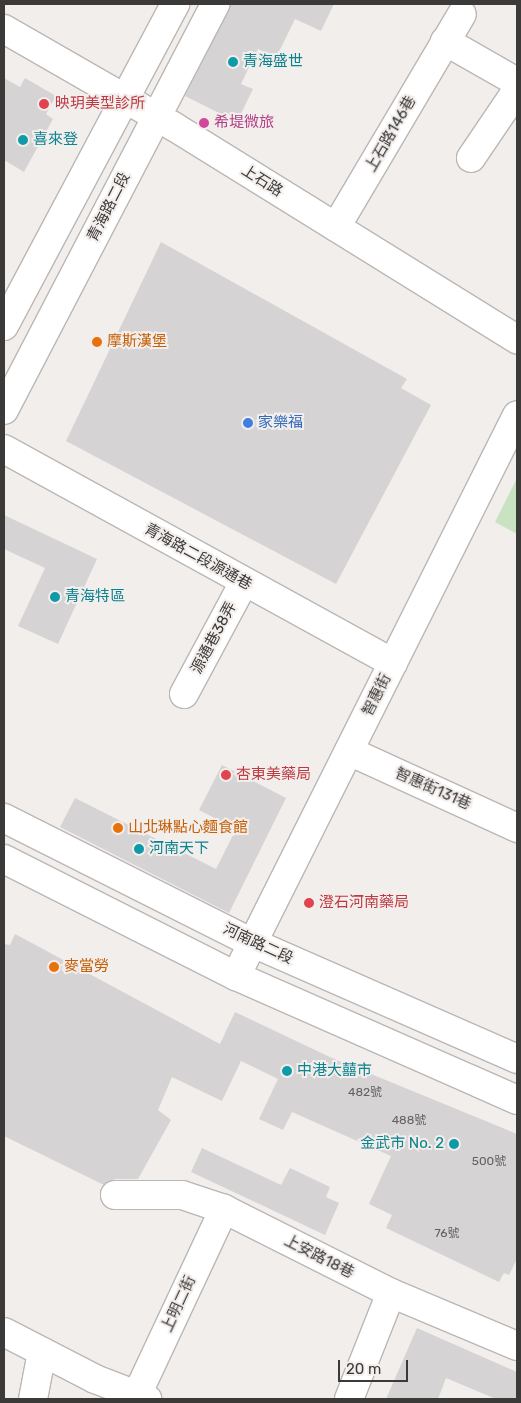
<!DOCTYPE html>
<html>
<head>
<meta charset="utf-8">
<style>
	body { margin:0 }
	#map { position:relative; width:521px; height:1403px; overflow:hidden; background:#f2eeec; font-family:Rubik,"Noto Sans TC",sans-serif }
	div>[style] { position:absolute }
	.green>* { inset:0; background:#c9e2c1 }
	.building>* { inset:0; background:#d6d3d4 }
	.roads { filter:drop-shadow(1px 0 #bab7b5) drop-shadow(-1px 0 #bab7b5) drop-shadow(0 1px #bab7b5) drop-shadow(0 -1px #bab7b5) }
	.minor>* { height:28px; margin:-14px; padding:0 14px; transform-origin:14px; border-radius:14px; background:#fff }
	.major>* { height:28px; margin:-14px; padding:0 14px; transform-origin:14px; border-radius:14px; background:#fff }
	.dots>* { width:14px; height:14px; translate:-50% -50%; box-sizing:border-box; border:2px solid #f2eeec; border-radius:50% }
	span { translate:-50% -50%; white-space:nowrap; text-align:center; line-height:1.15; -webkit-text-stroke:4px #f2eeec; paint-order:stroke }
	.number-label { font-size:12px; color:#626060 }
	.number-label span { -webkit-text-stroke-width:0 }
	.culture-label { font-size:15px; color:#0d838f }
	.left { translate:0 -50%; text-align:left }
	.right { translate:-100% -50%; text-align:right }
	.health-label { font-size:15px; color:#be3a42 }
	.hotel-label { font-size:15px; color:#b23c85 }
	.street-label { font-size:15px; color:#3c3a39 }
	.food-label { font-size:15px; color:#c56008 }
	.shop-label { font-size:15px; color:#366cbe }
	.frame { position:absolute; inset:0; border:5px solid #3c3a39; pointer-events:none }
	.scale { position:absolute; left:338px; top:1360px; width:70px; height:22px; box-sizing:border-box; border:2px solid #3c3a39; border-top:0; padding-left:6px; font-size:15px; line-height:18px; white-space:nowrap; color:#3c3a39; -webkit-text-stroke:4px #f2eeec; paint-order:stroke }
</style>
</head>
<body>
<div id="map">
	<div class="green">
		<i style="clip-path:polygon(517px 478px,517px 534px,495px 522px)"></i>
	</div>
	<div class="building">
		<i style="clip-path:polygon(231px 4px,334px 4px,321px 31px,295px 19px,276px 58px,258px 49px,241px 84px,253px 89px,237px 122px,185px 96px)"></i>
		<i style="clip-path:polygon(4px 78px,20px 87px,25px 78px,56px 96px,46px 114px,53px 119px,24px 172px,4px 160px)"></i>
		<i style="clip-path:polygon(161px 242px,407px 379px,401px 388px,431px 405px,336px 584px,66px 441px)"></i>
		<i style="clip-path:polygon(4px 515px,97px 559px,58px 644px,18px 626px,45px 568px,4px 549px)"></i>
		<i style="clip-path:polygon(222px 765px,286px 798px,229px 913px,60px 827px,75px 798px,216px 869px,236px 829px,199px 810px)"></i>
		<i style="clip-path:polygon(15px 934px,220px 1044px,235px 1012px,332px 1058px,517px 1134px,517px 1259px,509px 1275px,504px 1273px,499px 1282px,386px 1228px,392px 1215px,369px 1204px,391px 1156px,292px 1112px,283px 1130px,259px 1119px,278px 1079px,241px 1061px,222px 1101px,172px 1077px,158px 1110px,171px 1120px,138px 1179px,115px 1179px,104px 1185px,4px 1136px,4px 944px,10px 945px)"></i>
		<i style="clip-path:polygon(202px 1148px,281px 1185px,290px 1168px,330px 1187px,326px 1197px,339px 1203px,325px 1235px,191px 1172px)"></i>
		<i style="clip-path:polygon(417px 1328px,517px 1372px,517px 1399px,496px 1399px,446px 1378px,438px 1399px,386px 1399px)"></i>
	</div>
	<div class="roads">
		<div class="minor">
			<i style="left:4px;top:29px;width:195px;rotate:29.9deg"></i>
			<i style="left:173px;top:126px;width:405px;rotate:31.8deg"></i>
			<i style="left:445px;top:41px;width:83px;rotate:29.7deg"></i>
			<i style="left:471px;top:158px;width:82px;rotate:-55.9deg"></i>
			<i style="left:336px;top:227px;width:247px;rotate:-59.4deg"></i>
			<i style="left:4px;top:449px;width:444px;rotate:28.8deg"></i>
			<i style="left:184px;top:694px;width:127px;rotate:-61.8deg"></i>
			<i style="left:349px;top:751px;width:185px;rotate:24.6deg"></i>
			<i style="left:4px;top:818px;width:279px;rotate:26.7deg"></i>
			<i style="left:253px;top:943px;width:288px;rotate:23.7deg"></i>
			<i style="left:4px;top:859px;width:260px;rotate:26.8deg"></i>
			<i style="left:236px;top:976px;width:307px;rotate:23.8deg"></i>
			<i style="left:236px;top:976px;width:627px;rotate:-63.39deg"></i>
			<i style="left:115px;top:1195px;width:67px"></i>
			<i style="left:182px;top:1195px;width:44px;rotate:18.4deg"></i>
			<i style="left:224px;top:1209px;width:187px;rotate:26.7deg"></i>
			<i style="left:391px;top:1293px;width:137px;rotate:22.8deg"></i>
			<i style="left:4px;top:1332px;width:102px;rotate:27.3deg"></i>
			<i style="left:95px;top:1379px;width:56px;rotate:21deg"></i>
			<i style="left:33px;top:1399px;width:48px;rotate:-79.2deg"></i>
			<i style="left:135px;top:1399px;width:210px;rotate:-64.9deg"></i>
			<i style="left:349px;top:1399px;width:114px;rotate:-68.4deg"></i>
		</div>
		<div class="major">
			<i style="left:4px;top:326px;width:365px;rotate:-62deg"></i>
			<i style="left:4px;top:410px;width:458px;rotate:-62.5deg"></i>
		</div>
	</div>
	<div class="dots">
		<i style="left:233px;top:62px;background:#0f9aa8"></i>
		<i style="left:44px;top:104px;background:#e0444e"></i>
		<i style="left:204px;top:123px;background:#d1479c"></i>
		<i style="left:23px;top:140px;background:#0f9aa8"></i>
		<i style="left:97px;top:342px;background:#e8710a"></i>
		<i style="left:248px;top:423px;background:#3f7fe0"></i>
		<i style="left:55px;top:597px;background:#0f9aa8"></i>
		<i style="left:226px;top:775px;background:#e0444e"></i>
		<i style="left:118px;top:828px;background:#e8710a"></i>
		<i style="left:139px;top:849px;background:#0f9aa8"></i>
		<i style="left:309px;top:903px;background:#e0444e"></i>
		<i style="left:54px;top:967px;background:#e8710a"></i>
		<i style="left:287px;top:1071px;background:#0f9aa8"></i>
		<i style="left:454px;top:1144px;background:#0f9aa8"></i>
	</div>
	<div class="number-label">
		<span style="left:365px;top:1093px">482號</span>
		<span style="left:409px;top:1121px">488號</span>
		<span style="left:489px;top:1162px">500號</span>
		<span style="left:447px;top:1234px">76號</span>
	</div>
	<div class="culture-label">
		<span class="left" style="left:243px;top:62px">青海盛世</span>
		<span class="left" style="left:33px;top:140px">喜來登</span>
		<span class="left" style="left:65px;top:597px">青海特區</span>
		<span class="left" style="left:149px;top:849px">河南天下</span>
		<span class="left" style="left:297px;top:1071px">中港大囍市</span>
		<span class="right" style="left:444px;top:1144px">金武市 No. 2</span>
	</div>
	<div class="health-label">
		<span class="left" style="left:55px;top:104px">映玥美型診所</span>
		<span class="left" style="left:236px;top:775px">杏東美藥局</span>
		<span class="left" style="left:319px;top:903px">澄石河南藥局</span>
	</div>
	<div class="hotel-label">
		<span class="left" style="left:214px;top:123px">希堤微旅</span>
	</div>
	<div class="street-label">
		<span style="left:391px;top:134px;rotate:-60deg">上石路146巷</span>
		<span style="left:262px;top:181px;rotate:32deg">上石路</span>
		<span style="left:109px;top:207px;rotate:-63deg">青海路二段</span>
		<span style="left:198px;top:557px;rotate:29deg">青海路二段源通巷</span>
		<span style="left:214px;top:638px;rotate:-62deg">源通巷38弄</span>
		<span style="left:377px;top:695px;rotate:-63deg">智惠街</span>
		<span style="left:433px;top:789px;rotate:24deg">智惠街131巷</span>
		<span style="left:258px;top:944px;rotate:25deg">河南路二段</span>
		<span style="left:319px;top:1257px;rotate:27deg">上安路18巷</span>
		<span style="left:179px;top:1304px;rotate:-65deg">上明二街</span>
	</div>
	<div class="food-label">
		<span class="left" style="left:107px;top:342px">摩斯漢堡</span>
		<span class="left" style="left:128px;top:828px">山北琳點心麵食館</span>
		<span class="left" style="left:64px;top:967px">麥當勞</span>
	</div>
	<div class="shop-label">
		<span class="left" style="left:258px;top:423px">家樂福</span>
	</div>
	<div class="frame"></div>
	<div class="scale">20 m</div>
</div>
</body>
</html>
